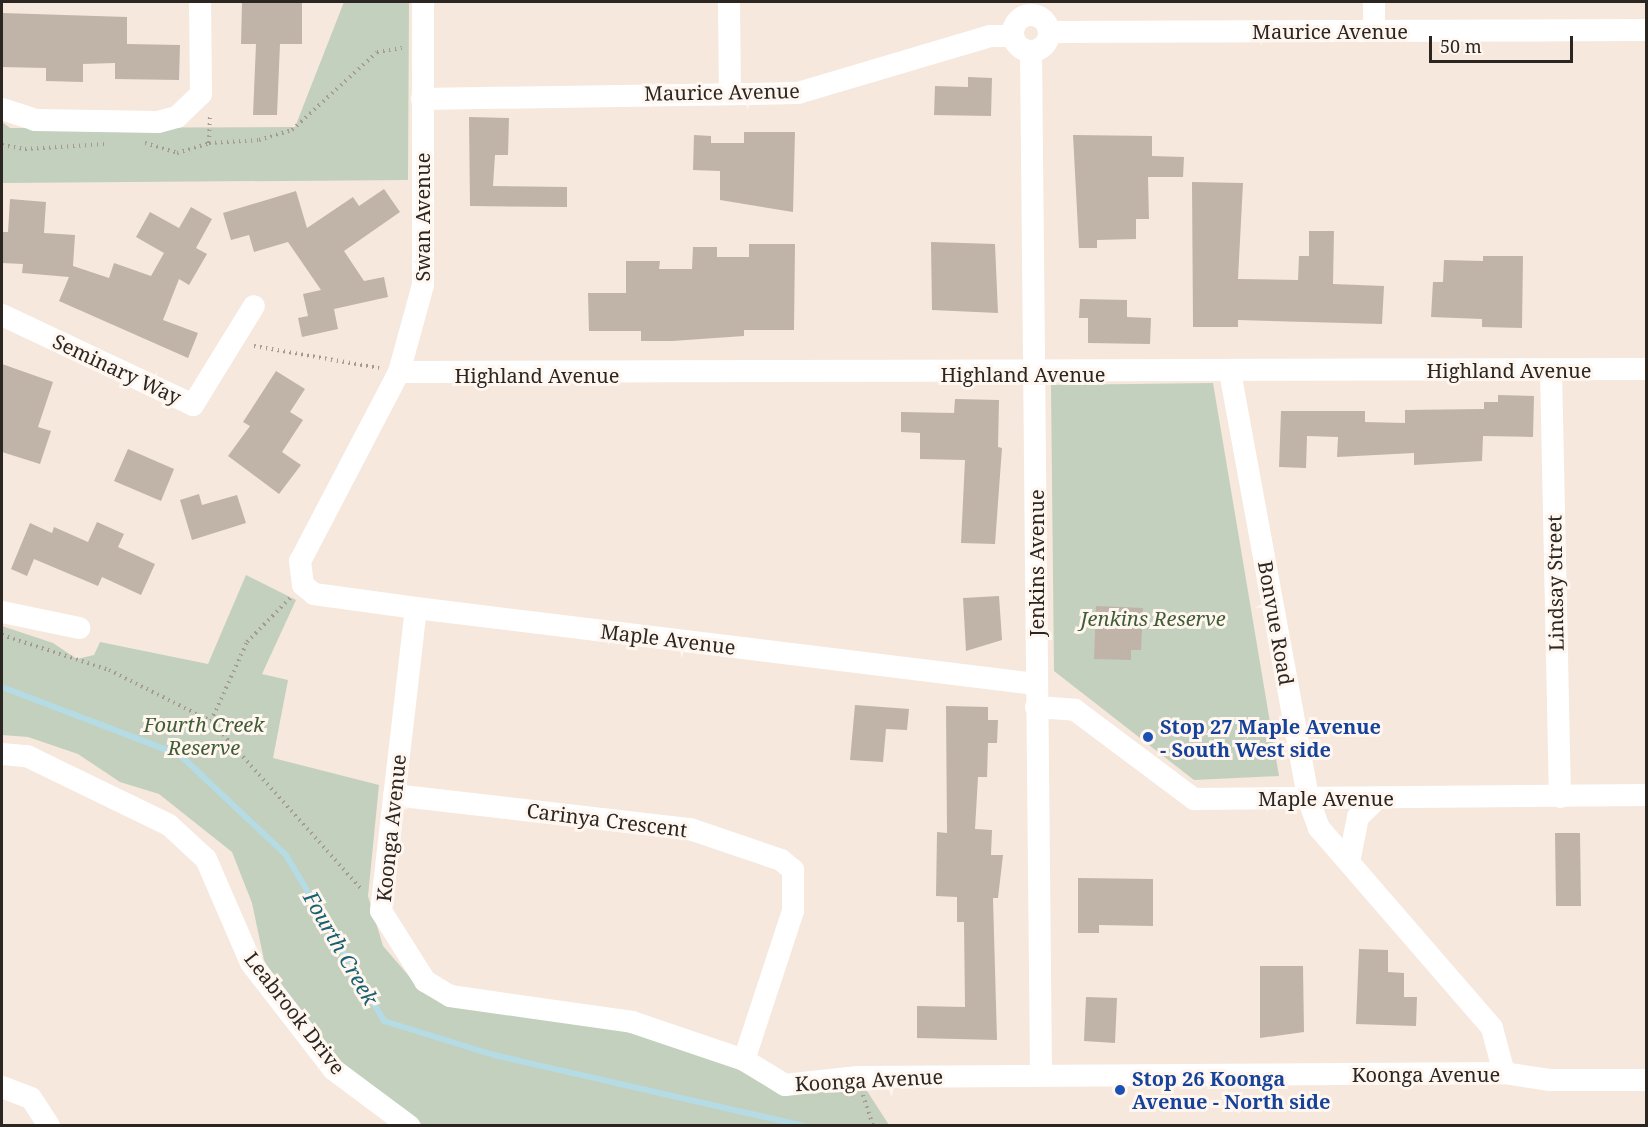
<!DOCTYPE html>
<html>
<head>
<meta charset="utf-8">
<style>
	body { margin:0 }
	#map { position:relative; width:1648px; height:1127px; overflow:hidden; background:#f6e8dd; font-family:"Noto Serif",serif }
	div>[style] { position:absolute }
	.green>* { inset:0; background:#c2d0bd }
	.stream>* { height:6px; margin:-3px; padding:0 3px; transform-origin:3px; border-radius:3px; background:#b5dbe5 }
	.building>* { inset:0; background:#c0b3a8 }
	.path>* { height:4px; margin-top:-2px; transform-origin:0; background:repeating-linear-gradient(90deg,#a49a92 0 1.5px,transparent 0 6px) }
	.minor>* { height:22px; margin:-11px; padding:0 11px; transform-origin:11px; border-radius:11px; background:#fff }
	.minor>.ring { margin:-11px; padding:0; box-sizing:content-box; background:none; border:22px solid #fff; border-radius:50% }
	.dots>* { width:16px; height:16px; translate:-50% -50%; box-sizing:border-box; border:3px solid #fff6f0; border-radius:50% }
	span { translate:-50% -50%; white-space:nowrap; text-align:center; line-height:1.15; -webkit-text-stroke:6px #fff6f0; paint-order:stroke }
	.street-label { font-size:20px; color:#2b2622 }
	.park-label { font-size:20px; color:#3f5d34; font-style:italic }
	.transit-label { font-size:20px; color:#164399; font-weight:700 }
	.left { translate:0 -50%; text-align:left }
	.water-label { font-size:21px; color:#186171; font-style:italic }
	.frame { position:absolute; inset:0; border:3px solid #2b2622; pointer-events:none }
	.scale { position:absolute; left:1429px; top:36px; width:144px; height:27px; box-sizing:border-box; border:3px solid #2b2622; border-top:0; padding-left:8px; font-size:18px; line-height:21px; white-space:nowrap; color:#2b2622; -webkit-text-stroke:4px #fff6f0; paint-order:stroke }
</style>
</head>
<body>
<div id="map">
	<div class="green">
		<i style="clip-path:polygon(344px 2px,409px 2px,408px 180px,2px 183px,2px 122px,10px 128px,295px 127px)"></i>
		<i style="clip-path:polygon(1213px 383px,1279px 776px,1194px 780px,1054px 671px,1051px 385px)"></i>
		<i style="clip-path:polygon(246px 575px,296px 600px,262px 674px,288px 680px,273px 758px,379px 785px,368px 896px,383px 946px,421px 990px,632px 1022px,787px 1084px,858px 1077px,889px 1125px,423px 1125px,337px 1066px,279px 990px,264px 960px,252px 903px,232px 852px,159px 794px,120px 782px,78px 754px,28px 737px,2px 735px,2px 626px,53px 643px,77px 659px,94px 655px,100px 642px,208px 664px)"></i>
	</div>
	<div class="stream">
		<i style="left:2px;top:687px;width:191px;rotate:20.9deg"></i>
		<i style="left:180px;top:755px;width:146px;rotate:43.3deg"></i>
		<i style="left:286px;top:855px;width:193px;rotate:59.4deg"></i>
		<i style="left:384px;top:1021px;width:115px;rotate:17.2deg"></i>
		<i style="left:494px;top:1055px;width:317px;rotate:12.9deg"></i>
	</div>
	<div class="building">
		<i style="clip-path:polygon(242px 2px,302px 2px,302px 44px,280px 44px,277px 115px,253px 115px,256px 44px,241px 44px)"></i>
		<i style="clip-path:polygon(2px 13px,127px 17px,127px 44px,180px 45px,179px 80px,115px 79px,115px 63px,83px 64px,83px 82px,46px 81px,46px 68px,2px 67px)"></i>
		<i style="clip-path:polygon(968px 77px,992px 78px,991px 116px,934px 115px,935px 86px,968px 87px)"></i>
		<i style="clip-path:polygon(469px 117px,509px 118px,508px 155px,495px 155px,493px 186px,567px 187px,567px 207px,470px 206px)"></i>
		<i style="clip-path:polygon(744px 132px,795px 132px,793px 212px,720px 200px,720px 171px,693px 170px,694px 135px,711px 136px,711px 143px,744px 143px)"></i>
		<i style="clip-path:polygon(1073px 135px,1152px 136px,1152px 156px,1184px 157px,1183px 177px,1148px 177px,1149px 219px,1136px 219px,1136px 239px,1097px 240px,1097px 248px,1079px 248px)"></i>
		<i style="clip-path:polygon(1192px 182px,1243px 183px,1238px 279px,1298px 280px,1299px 256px,1309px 256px,1309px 231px,1334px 231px,1333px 284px,1384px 286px,1382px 324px,1238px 320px,1238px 327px,1193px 327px)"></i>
		<i style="clip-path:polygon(384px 189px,400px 212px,344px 251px,364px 281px,384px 277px,388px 297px,334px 309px,338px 329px,302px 337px,298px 318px,308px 316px,303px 294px,321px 290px,288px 242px,254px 252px,249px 235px,231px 240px,223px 213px,296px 191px,307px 228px,353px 197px,359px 206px)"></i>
		<i style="clip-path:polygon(10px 199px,46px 202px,44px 233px,75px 235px,73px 266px,109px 278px,114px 263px,151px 276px,164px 253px,136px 237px,150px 212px,179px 228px,191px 207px,212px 219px,196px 248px,207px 254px,189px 285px,179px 279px,163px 320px,198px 333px,188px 358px,59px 301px,69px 277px,22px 273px,23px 264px,2px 263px,2px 232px,8px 232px)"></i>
		<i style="clip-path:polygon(931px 242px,995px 244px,998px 313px,932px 310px)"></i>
		<i style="clip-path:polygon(749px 244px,795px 244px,794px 330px,744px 330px,744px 336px,672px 341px,641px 341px,641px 331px,589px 331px,588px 293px,626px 293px,626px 261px,660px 261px,659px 269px,692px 269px,693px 247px,717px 247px,717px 257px,749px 257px)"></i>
		<i style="clip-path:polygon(1483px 256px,1523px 256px,1522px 328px,1482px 327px,1482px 319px,1431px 317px,1433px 282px,1443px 282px,1444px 260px,1483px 261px)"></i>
		<i style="clip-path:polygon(1080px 299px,1127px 300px,1127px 317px,1151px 318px,1150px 344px,1088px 343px,1088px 318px,1079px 318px)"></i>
		<i style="clip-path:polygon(2px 364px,53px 382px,38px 427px,51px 431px,40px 464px,2px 452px)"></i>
		<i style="clip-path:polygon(276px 371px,305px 389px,290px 412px,303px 420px,282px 452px,301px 465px,279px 494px,228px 456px,250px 426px,243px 422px)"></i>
		<i style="clip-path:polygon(1498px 395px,1534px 396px,1533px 437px,1483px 436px,1482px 461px,1414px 465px,1414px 453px,1337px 457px,1338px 437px,1307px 436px,1306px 468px,1279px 467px,1281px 411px,1365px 411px,1365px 422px,1405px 423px,1405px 410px,1484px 409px,1484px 402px,1498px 402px)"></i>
		<i style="clip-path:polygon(955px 399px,999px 400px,998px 447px,1002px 448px,995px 544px,961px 543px,965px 460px,920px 459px,920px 433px,901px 432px,901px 412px,954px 413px)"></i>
		<i style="clip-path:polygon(128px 449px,174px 469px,161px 501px,114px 481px)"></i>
		<i style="clip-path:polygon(199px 494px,202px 505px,237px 495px,246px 523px,192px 540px,180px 500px)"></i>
		<i style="clip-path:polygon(97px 522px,124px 534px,118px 547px,155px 564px,141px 595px,102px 577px,98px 586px,34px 559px,27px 576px,11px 569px,30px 523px,52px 533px,54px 527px,88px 542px)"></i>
		<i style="clip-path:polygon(999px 596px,1002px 640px,966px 651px,963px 598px)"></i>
		<i style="clip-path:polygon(1096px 606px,1143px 608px,1141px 650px,1131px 650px,1131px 660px,1094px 659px)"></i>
		<i style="clip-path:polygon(855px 705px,909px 709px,907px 730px,886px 729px,883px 762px,850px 760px)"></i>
		<i style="clip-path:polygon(946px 706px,988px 707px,988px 720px,998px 720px,997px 743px,988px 743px,987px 777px,978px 777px,975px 829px,992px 830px,991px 855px,1003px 855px,998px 898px,993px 898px,997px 1040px,917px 1038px,917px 1006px,965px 1007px,964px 922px,957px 922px,957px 897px,936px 896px,937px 832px,947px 833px)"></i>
		<i style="clip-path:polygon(1555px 833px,1580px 833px,1581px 906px,1556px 906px)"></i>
		<i style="clip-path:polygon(1078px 878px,1153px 879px,1153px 926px,1099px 925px,1099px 933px,1078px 933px)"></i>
		<i style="clip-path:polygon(1359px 949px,1388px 950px,1388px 972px,1404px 973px,1404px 997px,1417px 997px,1416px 1026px,1356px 1024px)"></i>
		<i style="clip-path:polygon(1260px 966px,1303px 966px,1304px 1032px,1260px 1038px)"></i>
		<i style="clip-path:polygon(1086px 997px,1117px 998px,1115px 1043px,1084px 1041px)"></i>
	</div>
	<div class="path">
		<i style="left:145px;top:143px;width:34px;rotate:17deg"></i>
		<i style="left:177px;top:153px;width:34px;rotate:-17deg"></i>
		<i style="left:209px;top:143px;width:30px;rotate:-88deg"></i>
		<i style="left:209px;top:143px;width:50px;rotate:-3.4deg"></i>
		<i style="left:259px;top:140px;width:34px;rotate:-17deg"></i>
		<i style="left:292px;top:130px;width:115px;rotate:-42.5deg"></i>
		<i style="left:377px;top:52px;width:25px;rotate:-9deg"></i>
		<i style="left:2px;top:145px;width:23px;rotate:10deg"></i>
		<i style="left:25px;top:149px;width:80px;rotate:-3.6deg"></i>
		<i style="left:254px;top:346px;width:127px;rotate:10deg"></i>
		<i style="left:2px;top:635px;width:113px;rotate:18.1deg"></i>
		<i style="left:109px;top:670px;width:114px;rotate:26.6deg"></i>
		<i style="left:211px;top:721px;width:227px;rotate:48.2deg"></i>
		<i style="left:211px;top:721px;width:87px;rotate:-65.5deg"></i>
		<i style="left:247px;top:642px;width:62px;rotate:-45.7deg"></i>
		<i style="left:863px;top:1095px;width:33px;rotate:72deg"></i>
	</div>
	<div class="minor">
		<i style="left:423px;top:2px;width:283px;rotate:90deg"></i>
		<i style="left:423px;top:285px;width:90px;rotate:105.4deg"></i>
		<i style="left:399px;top:372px;width:213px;rotate:117.6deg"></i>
		<i style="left:300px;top:561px;width:24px;rotate:83deg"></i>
		<i style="left:303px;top:585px;width:14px;rotate:39deg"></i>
		<i style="left:314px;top:594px;width:103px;rotate:7.8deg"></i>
		<i style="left:416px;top:608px;width:625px;rotate:6.99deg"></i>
		<i style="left:729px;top:2px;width:91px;rotate:89.4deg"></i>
		<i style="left:1374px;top:2px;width:29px;rotate:90deg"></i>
		<i class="ring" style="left:1013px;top:15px;width:14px;height:14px"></i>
		<i style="left:1049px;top:32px;width:597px;rotate:-0.19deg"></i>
		<i style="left:1031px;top:51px;width:1024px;rotate:89.44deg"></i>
		<i style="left:422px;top:99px;width:376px;rotate:-0.9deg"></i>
		<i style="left:798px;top:93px;width:201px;rotate:-16.5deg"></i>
		<i style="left:991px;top:36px;width:22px"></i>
		<i style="left:2px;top:109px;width:35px;rotate:18deg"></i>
		<i style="left:35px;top:120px;width:123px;rotate:0.9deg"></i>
		<i style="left:158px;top:122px;width:20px;rotate:-15deg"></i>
		<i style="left:177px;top:117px;width:33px;rotate:-44deg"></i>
		<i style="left:201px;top:94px;width:92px;rotate:-90.6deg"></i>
		<i style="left:2px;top:315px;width:211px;rotate:25.2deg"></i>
		<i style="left:193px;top:405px;width:116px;rotate:-58.4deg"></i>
		<i style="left:1551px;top:370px;width:427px;rotate:88.8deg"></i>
		<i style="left:399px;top:372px;width:1247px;rotate:-0.14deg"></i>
		<i style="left:1230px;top:372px;width:433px;rotate:79.6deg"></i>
		<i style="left:1308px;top:798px;width:32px;rotate:70deg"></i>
		<i style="left:1319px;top:828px;width:264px;rotate:49.1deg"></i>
		<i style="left:1492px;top:1028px;width:47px;rotate:75.1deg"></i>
		<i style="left:416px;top:608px;width:305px;rotate:96.6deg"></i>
		<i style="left:381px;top:911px;width:83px;rotate:57.8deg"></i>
		<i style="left:425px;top:981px;width:29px;rotate:31deg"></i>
		<i style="left:450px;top:996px;width:184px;rotate:8.1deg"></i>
		<i style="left:632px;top:1022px;width:118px;rotate:18.7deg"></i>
		<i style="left:744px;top:1060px;width:48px;rotate:31.4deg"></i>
		<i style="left:785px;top:1085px;width:73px;rotate:-6.3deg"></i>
		<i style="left:858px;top:1077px;width:646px;rotate:-0.35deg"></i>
		<i style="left:1504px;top:1073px;width:47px;rotate:8.7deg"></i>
		<i style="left:1550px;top:1080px;width:96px"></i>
		<i style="left:2px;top:612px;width:79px;rotate:11.7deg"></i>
		<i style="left:1036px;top:707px;width:39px;rotate:4deg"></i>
		<i style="left:1075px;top:710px;width:149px;rotate:36.8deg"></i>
		<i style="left:1194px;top:799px;width:452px;rotate:-0.5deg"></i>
		<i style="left:2px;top:754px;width:25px;rotate:5deg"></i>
		<i style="left:27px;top:756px;width:158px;rotate:25.9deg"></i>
		<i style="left:169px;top:825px;width:50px;rotate:42.6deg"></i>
		<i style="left:206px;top:859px;width:113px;rotate:66.6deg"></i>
		<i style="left:251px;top:963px;width:135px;rotate:52.2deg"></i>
		<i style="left:334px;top:1070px;width:94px;rotate:36.7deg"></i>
		<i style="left:394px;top:795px;width:298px;rotate:6.6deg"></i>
		<i style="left:690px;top:829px;width:96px;rotate:18.8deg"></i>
		<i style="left:781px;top:860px;width:16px;rotate:40deg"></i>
		<i style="left:793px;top:870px;width:41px;rotate:90deg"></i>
		<i style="left:793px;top:911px;width:157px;rotate:108.2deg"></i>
		<i style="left:1349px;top:862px;width:46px;rotate:-78.7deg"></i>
		<i style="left:1358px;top:817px;width:28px;rotate:-44deg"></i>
		<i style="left:2px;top:1087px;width:31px;rotate:21deg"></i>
		<i style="left:31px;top:1098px;width:33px;rotate:57deg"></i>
	</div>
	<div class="dots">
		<i style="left:1148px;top:737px;background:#1a4fb4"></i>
		<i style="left:1120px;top:1090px;background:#1a4fb4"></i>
	</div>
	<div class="street-label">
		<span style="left:1330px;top:31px">Maurice Avenue</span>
		<span style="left:722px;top:92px;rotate:-1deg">Maurice Avenue</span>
		<span style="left:422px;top:217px;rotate:-90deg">Swan Avenue</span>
		<span style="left:117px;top:369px;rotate:25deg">Seminary Way</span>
		<span style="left:1509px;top:370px">Highland Avenue</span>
		<span style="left:1023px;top:374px">Highland Avenue</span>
		<span style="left:537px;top:375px">Highland Avenue</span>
		<span style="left:1036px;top:563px;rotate:-90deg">Jenkins Avenue</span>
		<span style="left:1555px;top:583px;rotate:-91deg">Lindsay Street</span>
		<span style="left:1276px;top:623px;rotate:80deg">Bonvue Road</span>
		<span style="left:668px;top:639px;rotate:7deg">Maple Avenue</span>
		<span style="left:1326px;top:798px">Maple Avenue</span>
		<span style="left:607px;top:820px;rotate:7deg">Carinya Crescent</span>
		<span style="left:391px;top:828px;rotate:-84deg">Koonga Avenue</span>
		<span style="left:295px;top:1013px;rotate:52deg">Leabrook Drive</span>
		<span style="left:1426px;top:1074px">Koonga Avenue</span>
		<span style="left:869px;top:1080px;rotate:-3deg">Koonga Avenue</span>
	</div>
	<div class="park-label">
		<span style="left:1153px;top:618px">Jenkins Reserve</span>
		<span style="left:204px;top:736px">Fourth Creek<br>Reserve</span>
	</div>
	<div class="transit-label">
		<span class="left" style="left:1160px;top:738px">Stop 27 Maple Avenue<br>- South West side</span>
		<span class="left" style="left:1132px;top:1090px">Stop 26 Koonga<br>Avenue - North side</span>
	</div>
	<div class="water-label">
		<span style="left:341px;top:948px;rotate:60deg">Fourth Creek</span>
	</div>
	<div class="frame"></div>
	<div class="scale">50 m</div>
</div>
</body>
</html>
